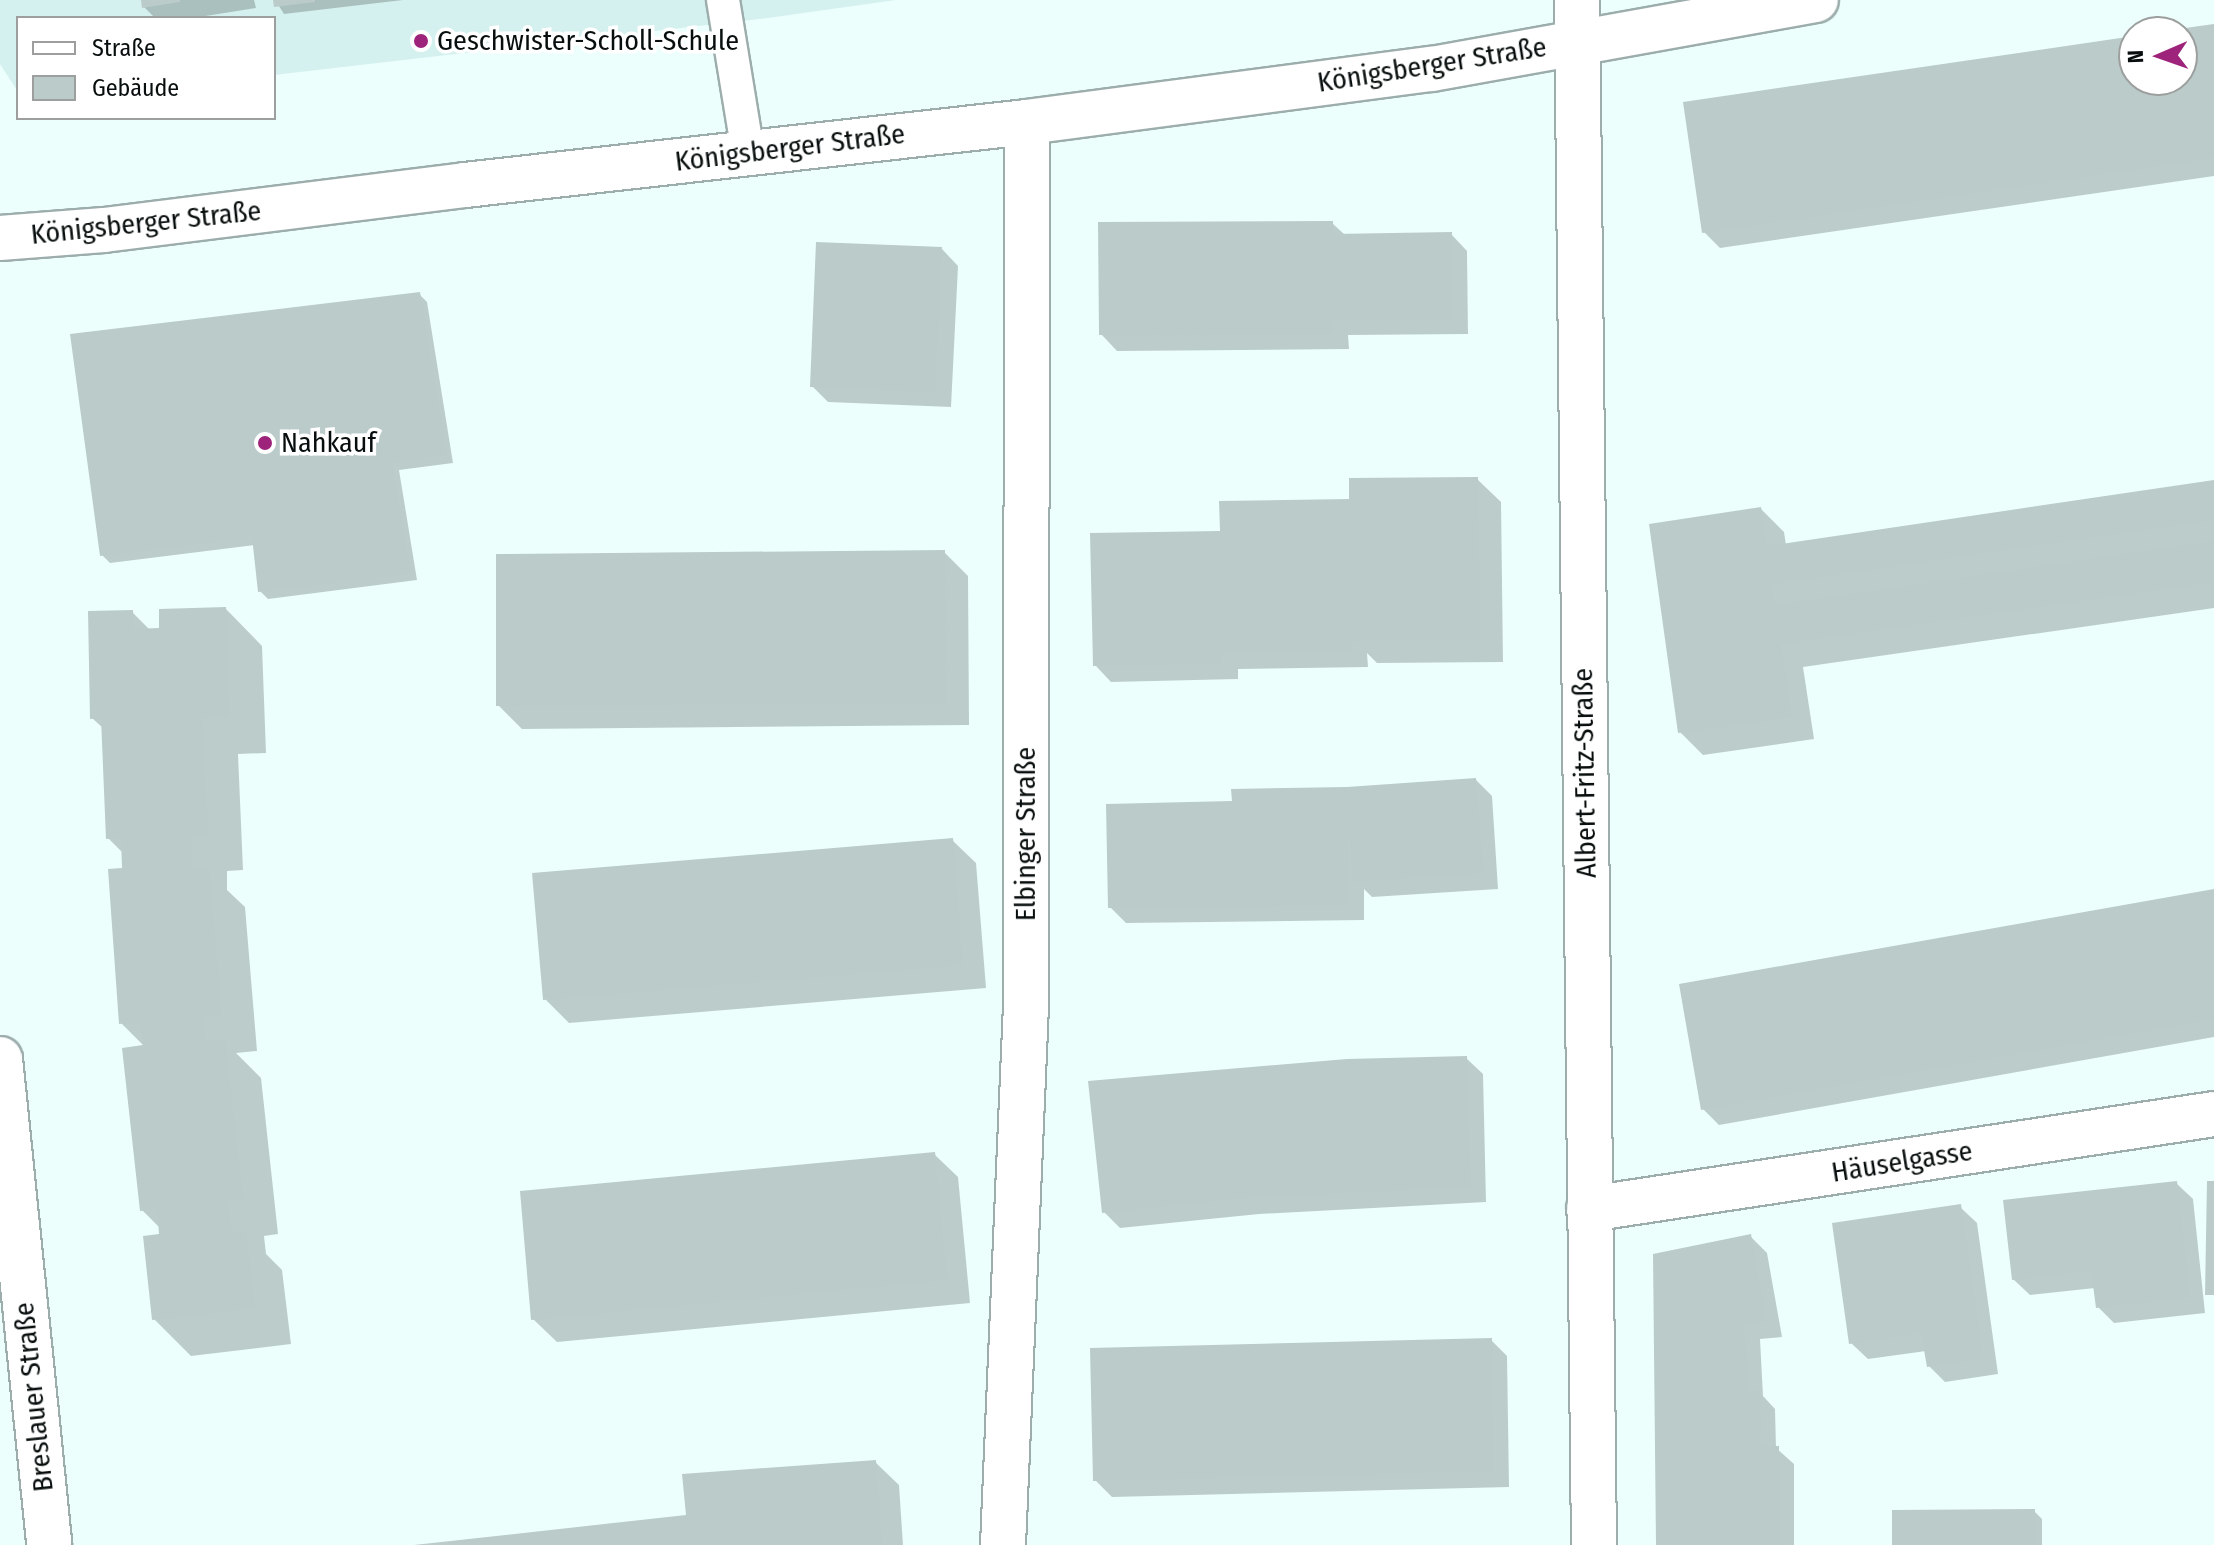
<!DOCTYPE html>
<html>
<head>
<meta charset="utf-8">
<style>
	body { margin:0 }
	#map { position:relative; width:2214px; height:1545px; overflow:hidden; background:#ecfffd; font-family:"Fira Sans Condensed",sans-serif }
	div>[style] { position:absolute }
	.built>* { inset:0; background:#d5f1ef }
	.shadow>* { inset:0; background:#0003 }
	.building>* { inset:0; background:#bacbca }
	.roads { filter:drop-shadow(2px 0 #9cadac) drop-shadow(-2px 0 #9cadac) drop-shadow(0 2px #9cadac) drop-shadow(0 -2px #9cadac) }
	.service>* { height:32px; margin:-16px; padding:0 16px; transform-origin:16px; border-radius:16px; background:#fff }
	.minor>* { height:44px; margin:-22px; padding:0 22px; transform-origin:22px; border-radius:22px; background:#fff }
	.dots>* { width:22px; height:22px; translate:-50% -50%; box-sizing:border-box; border:4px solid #fff; border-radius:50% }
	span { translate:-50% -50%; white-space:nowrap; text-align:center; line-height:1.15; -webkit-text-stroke:7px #fff; paint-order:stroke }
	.poi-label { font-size:28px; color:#080e0d }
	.left { translate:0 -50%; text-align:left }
	.street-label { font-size:28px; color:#080e0d }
	.legend { position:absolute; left:16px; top:16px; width:260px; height:104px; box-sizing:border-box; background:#fff; border:2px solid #9c9f9e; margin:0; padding:10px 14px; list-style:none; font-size:24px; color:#080e0d }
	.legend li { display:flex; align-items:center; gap:16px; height:40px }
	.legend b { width:40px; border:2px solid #9c9f9e }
	.north { position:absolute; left:2118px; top:16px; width:80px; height:80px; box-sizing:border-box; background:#fff; border:2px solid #9c9f9e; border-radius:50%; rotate:268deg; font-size:22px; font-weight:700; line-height:32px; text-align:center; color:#080e0d }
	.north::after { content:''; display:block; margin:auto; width:28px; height:36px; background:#9d237b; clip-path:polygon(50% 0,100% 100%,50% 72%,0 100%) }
</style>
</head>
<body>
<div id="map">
	<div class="built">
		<i style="clip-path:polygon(0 0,896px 0,768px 18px,274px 75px,274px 18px,18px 18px,18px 92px,0 64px)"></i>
	</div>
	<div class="shadow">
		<i style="clip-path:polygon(143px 0,254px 0,256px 8px,193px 18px,155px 18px,144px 7px)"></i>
		<i style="clip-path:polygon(275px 0,403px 0,284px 14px)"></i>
		<i style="clip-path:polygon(2214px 26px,2214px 176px,1720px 248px,1704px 232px,2134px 37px,2134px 80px,2182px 80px,2182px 32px,2171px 32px)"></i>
		<i style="clip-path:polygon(1332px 223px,1345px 235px,1451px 234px,1467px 251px,1468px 334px,1348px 335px,1349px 349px,1117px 351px,1101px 334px)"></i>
		<i style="clip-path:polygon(942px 249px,958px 266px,951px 407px,828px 402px,812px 386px)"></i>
		<i style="clip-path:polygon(419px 294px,427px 302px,453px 463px,399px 470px,417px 580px,268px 599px,260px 591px,255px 545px,110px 563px,102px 555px)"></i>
		<i style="clip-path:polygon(1477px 479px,1501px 502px,1503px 662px,1377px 663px,1367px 653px,1368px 667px,1238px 669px,1238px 679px,1111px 682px,1095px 665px,1222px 533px)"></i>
		<i style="clip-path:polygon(2214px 482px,2214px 608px,1803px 667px,1814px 739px,1703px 755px,1680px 732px,1761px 509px,1784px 532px,1786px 545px)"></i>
		<i style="clip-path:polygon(944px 552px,968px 576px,969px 725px,522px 729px,498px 705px)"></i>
		<i style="clip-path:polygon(226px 609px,262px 646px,266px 753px,238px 754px,243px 870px,227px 871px,227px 890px,245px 907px,257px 1051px,236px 1053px,261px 1078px,278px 1234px,264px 1236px,266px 1254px,282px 1270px,291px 1344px,191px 1356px,154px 1319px,162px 1236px,161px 1229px,142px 1210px,145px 1047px,121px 1023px,124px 854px,108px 838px,104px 729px,92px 718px,132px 612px,151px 631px)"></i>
		<i style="clip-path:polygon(1476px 780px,1492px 796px,1498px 889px,1372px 897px,1364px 889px,1364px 920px,1126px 923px,1110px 907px,1234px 803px,1347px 789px)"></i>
		<i style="clip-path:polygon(952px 840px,976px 863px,986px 988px,569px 1023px,545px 999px)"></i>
		<i style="clip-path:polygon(2214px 891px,2214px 1037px,1719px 1125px,1703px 1109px)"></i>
		<i style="clip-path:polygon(1466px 1058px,1483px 1074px,1486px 1202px,1259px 1214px,1120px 1228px,1104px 1212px)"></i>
		<i style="clip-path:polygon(934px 1154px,958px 1177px,970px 1303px,557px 1342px,533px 1319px)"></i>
		<i style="clip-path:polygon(2176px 1183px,2193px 1199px,2205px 1313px,2114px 1323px,2098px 1307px,2095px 1288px,2030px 1295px,2013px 1279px)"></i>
		<i style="clip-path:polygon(1960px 1207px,1977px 1223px,1998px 1374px,1945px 1382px,1929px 1366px,1926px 1351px,1868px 1359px,1851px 1343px)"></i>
		<i style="clip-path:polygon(1750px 1236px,1767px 1253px,1782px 1337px,1760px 1339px,1763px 1396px,1775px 1409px,1776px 1448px,1794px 1464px,1794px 1545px,1658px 1545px)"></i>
		<i style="clip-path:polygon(1491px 1340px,1507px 1356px,1509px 1487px,1112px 1497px,1095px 1480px)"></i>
		<i style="clip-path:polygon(875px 1462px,899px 1485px,903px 1545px,425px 1545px,688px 1517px)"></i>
		<i style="clip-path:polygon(2034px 1511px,2042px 1519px,2042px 1545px,1894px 1545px)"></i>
	</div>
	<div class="building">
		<i style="clip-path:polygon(141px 0,180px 0,180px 2px,142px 8px)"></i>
		<i style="clip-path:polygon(273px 0,315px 0,315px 2px,274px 7px)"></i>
		<i style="clip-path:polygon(2214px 24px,2214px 158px,1702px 233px,1683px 102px,2134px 36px,2134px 80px,2182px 80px,2182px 32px,2171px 30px)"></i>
		<i style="clip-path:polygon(1333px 221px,1333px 234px,1452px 232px,1453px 319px,1333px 319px,1333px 334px,1099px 335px,1098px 222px)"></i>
		<i style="clip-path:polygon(816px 242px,942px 247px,935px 392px,810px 387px)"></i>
		<i style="clip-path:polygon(420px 292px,447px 455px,392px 463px,411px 573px,258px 592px,252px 537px,100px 556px,70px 334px)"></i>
		<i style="clip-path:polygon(1478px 477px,1480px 639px,1352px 641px,1352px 651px,1222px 654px,1222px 664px,1093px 666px,1090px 533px,1220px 531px,1219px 501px,1349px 499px,1349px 478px)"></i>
		<i style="clip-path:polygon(2214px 480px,2214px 520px,1772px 584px,1775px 605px,2214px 541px,2214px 582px,1781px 644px,1792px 717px,1678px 733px,1649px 524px,1761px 507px,1767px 546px)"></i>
		<i style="clip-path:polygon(945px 550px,946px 703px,496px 706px,496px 554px)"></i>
		<i style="clip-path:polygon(226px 607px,230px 717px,202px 718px,208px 834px,191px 835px,192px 870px,209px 868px,222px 1015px,203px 1017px,206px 1041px,225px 1039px,243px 1198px,228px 1200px,232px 1232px,246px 1231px,255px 1308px,152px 1320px,143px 1236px,159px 1234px,157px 1209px,140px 1211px,122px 1048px,143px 1045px,140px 1022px,119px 1024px,108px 869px,122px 868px,121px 838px,106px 839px,101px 718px,90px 719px,88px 611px,133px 610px,134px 629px,159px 628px,159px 609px)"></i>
		<i style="clip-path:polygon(1476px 778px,1483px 873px,1353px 882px,1347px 801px,1349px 905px,1108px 908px,1106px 804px,1232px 801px,1231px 789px,1347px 787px)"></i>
		<i style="clip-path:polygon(953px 838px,963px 965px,543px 1000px,532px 873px)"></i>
		<i style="clip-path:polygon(2214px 889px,2214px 1019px,1701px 1110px,1679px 984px)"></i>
		<i style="clip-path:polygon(1467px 1056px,1471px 1187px,1241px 1198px,1102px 1213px,1088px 1081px,1347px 1059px)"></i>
		<i style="clip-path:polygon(935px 1152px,947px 1280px,531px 1320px,520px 1191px)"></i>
		<i style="clip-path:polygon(2177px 1181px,2190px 1297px,2096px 1308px,2091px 1270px,2012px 1280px,2003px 1200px)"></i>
		<i style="clip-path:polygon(2207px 1181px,2214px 1181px,2214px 1295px,2205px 1295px)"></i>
		<i style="clip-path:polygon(1961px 1204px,1983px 1358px,1927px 1367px,1921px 1333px,1849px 1344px,1832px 1223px)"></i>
		<i style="clip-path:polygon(1751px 1234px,1766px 1321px,1744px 1324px,1748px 1390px,1760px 1391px,1761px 1446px,1779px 1446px,1779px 1545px,1656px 1545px,1653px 1254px)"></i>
		<i style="clip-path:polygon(1492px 1338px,1494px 1471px,1093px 1481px,1090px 1348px)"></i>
		<i style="clip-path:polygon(876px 1460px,882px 1545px,414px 1545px,686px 1515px,682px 1474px)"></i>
		<i style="clip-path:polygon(2035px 1509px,2035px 1545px,1892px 1545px,1892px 1510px)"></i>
	</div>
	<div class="roads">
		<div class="service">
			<i style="left:723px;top:0;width:154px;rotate:80.7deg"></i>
		</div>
		<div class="minor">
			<i style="left:1577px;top:0;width:1545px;rotate:89.37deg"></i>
			<i style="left:0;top:238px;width:104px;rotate:-4.4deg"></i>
			<i style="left:104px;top:230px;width:364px;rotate:-7.1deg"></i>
			<i style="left:465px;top:185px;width:566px;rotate:-6.4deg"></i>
			<i style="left:1027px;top:122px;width:408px;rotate:-7.5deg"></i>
			<i style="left:1432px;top:69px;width:390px;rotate:-10.2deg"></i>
			<i style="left:0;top:1059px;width:488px;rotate:84.2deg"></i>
			<i style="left:1589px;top:1209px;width:632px;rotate:-8.64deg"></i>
			<i style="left:1003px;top:1545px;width:539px;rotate:-87.56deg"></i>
			<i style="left:1026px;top:1006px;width:884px;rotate:-89.94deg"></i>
		</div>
	</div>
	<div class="dots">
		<i style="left:421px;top:41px;background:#9d237b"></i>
		<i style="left:265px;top:443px;background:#9d237b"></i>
	</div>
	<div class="poi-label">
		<span class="left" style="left:437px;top:41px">Geschwister-Scholl-Schule</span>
		<span class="left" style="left:281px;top:443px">Nahkauf</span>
	</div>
	<div class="street-label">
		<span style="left:1432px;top:65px;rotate:-9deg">Königsberger Straße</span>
		<span style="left:790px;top:148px;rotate:-7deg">Königsberger Straße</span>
		<span style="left:146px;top:223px;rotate:-6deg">Königsberger Straße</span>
		<span style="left:1585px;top:773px;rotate:-91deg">Albert-Fritz-Straße</span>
		<span style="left:1026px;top:834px;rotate:-90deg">Elbinger Straße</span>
		<span style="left:1902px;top:1162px;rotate:-9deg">Häuselgasse</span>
		<span style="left:34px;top:1397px;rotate:-96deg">Breslauer Straße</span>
	</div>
	<ul class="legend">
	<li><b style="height:10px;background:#fff"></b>Straße</li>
	<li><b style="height:22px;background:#bacbca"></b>Gebäude</li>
	</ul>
	<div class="north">N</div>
</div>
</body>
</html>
